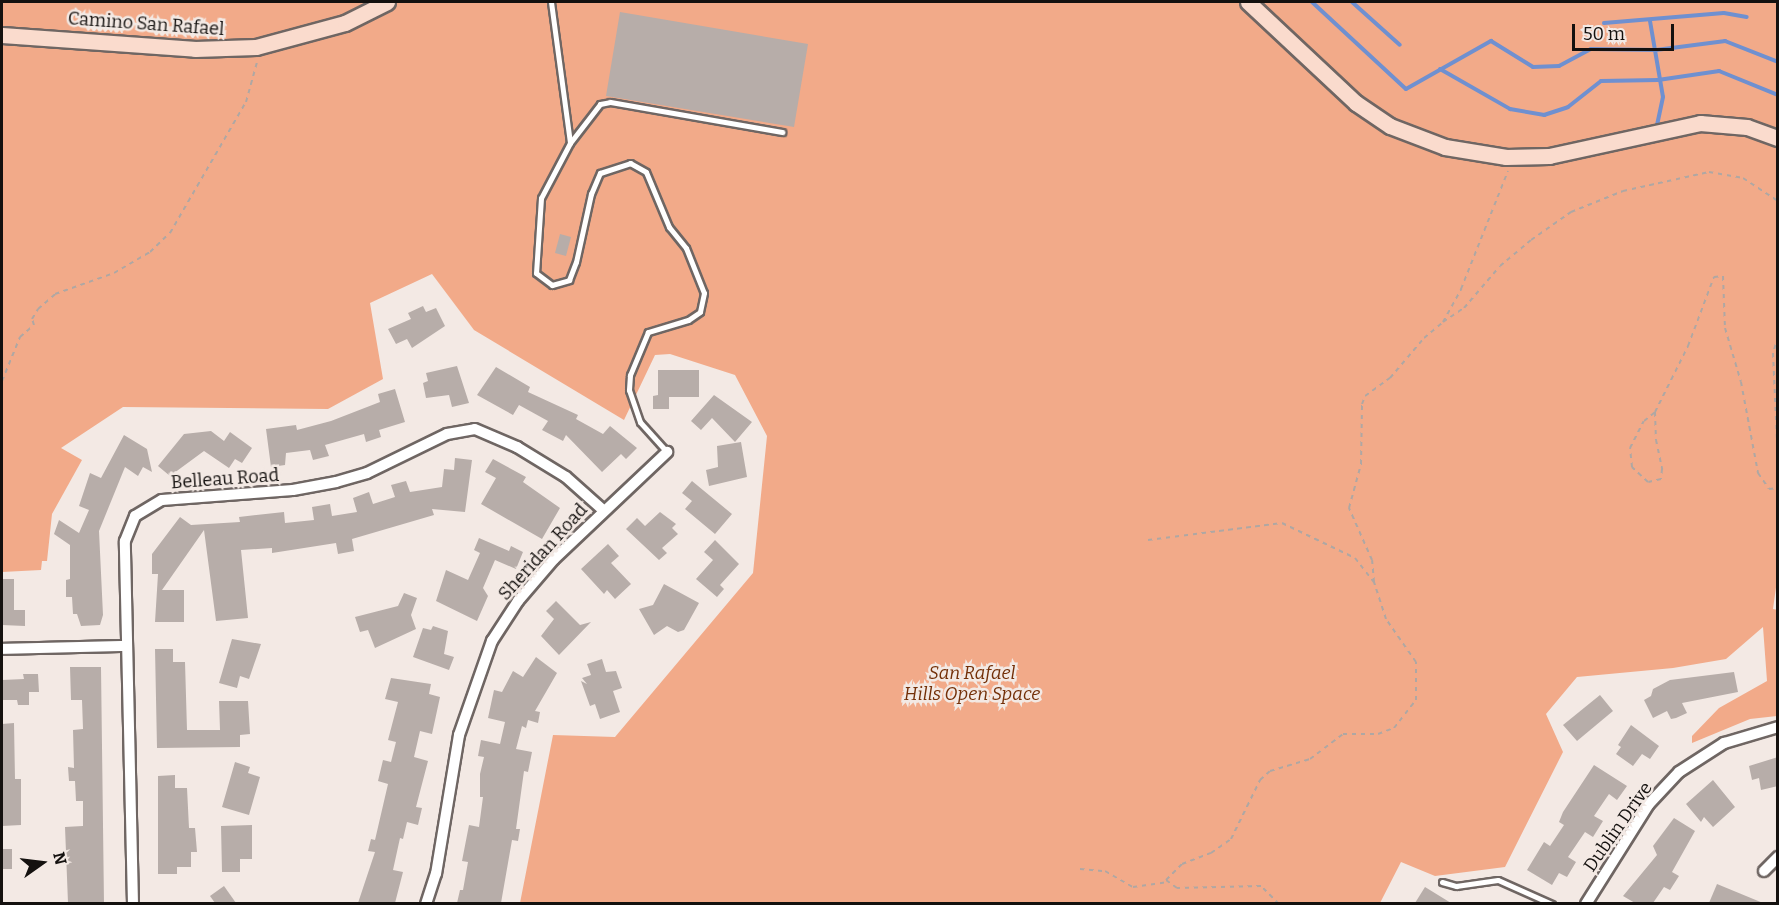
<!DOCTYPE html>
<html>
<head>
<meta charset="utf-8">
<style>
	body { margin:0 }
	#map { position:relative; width:1779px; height:905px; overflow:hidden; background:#f3e9e4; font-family:Bitter,serif }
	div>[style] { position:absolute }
	.green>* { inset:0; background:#f2aa89 }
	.stream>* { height:4px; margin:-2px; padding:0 2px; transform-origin:2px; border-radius:2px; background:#6f90d0 }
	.building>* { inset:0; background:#b7ada9 }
	.path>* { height:2px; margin-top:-1px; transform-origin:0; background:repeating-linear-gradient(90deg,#afa7a3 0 4.5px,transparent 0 9px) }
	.roads { filter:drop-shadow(2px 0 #6f6663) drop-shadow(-2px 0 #6f6663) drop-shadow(0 2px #6f6663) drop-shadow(0 -2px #6f6663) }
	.lane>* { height:5px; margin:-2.5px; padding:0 2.5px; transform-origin:2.5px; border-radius:2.5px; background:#fff }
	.street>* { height:10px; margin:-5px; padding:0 5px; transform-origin:5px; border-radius:5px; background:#fff }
	.secondary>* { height:15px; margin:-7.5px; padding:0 7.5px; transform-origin:7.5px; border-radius:7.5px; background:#fadbcd }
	span { translate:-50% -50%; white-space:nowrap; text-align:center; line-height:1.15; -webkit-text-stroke:5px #f3e9e4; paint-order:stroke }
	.street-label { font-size:18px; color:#14110f }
	.park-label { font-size:18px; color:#732f07; font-style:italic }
	.frame { position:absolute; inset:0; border:3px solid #14110f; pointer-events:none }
	.north { position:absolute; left:12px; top:833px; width:60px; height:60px; -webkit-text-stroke:4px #f3e9e4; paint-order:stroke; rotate:76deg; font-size:16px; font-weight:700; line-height:24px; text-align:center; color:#14110f }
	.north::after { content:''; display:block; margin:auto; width:21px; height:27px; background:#14110f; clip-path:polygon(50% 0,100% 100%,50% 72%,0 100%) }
	.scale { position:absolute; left:1572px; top:24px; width:102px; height:27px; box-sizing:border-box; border:3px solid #14110f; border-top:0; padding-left:8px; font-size:18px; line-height:21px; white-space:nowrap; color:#14110f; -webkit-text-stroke:4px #f3e9e4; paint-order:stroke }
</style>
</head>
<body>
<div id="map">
	<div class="green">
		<i style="clip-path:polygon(2px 2px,1777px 2px,1778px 573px,1773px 609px,1778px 610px,1777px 716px,1750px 719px,1692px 743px,1692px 736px,1719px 708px,1767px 681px,1763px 627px,1726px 659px,1673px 668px,1577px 677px,1546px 714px,1563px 752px,1505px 867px,1435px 876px,1401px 862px,1380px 903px,520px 903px,553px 735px,615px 737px,753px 573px,767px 436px,735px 375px,670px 354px,655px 355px,624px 420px,474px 330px,432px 274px,370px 303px,383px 379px,328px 409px,123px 407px,61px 448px,82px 460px,52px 514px,47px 561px,42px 561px,41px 570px,2px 572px)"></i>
	</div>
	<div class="stream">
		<i style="left:1312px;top:2px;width:128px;rotate:42.8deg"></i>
		<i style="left:1406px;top:89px;width:98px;rotate:-29.5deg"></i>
		<i style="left:1491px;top:41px;width:49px;rotate:31.8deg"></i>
		<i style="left:1533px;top:67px;width:26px;rotate:-2deg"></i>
		<i style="left:1559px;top:66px;width:36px;rotate:-28deg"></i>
		<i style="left:1591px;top:49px;width:65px;rotate:0.9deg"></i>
		<i style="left:1656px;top:50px;width:70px;rotate:-7.4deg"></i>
		<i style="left:1725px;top:41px;width:57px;rotate:21.6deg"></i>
		<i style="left:1352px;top:2px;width:64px;rotate:41.9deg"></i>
		<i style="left:1650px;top:21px;width:77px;rotate:80.3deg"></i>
		<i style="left:1663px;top:97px;width:33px;rotate:102deg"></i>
		<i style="left:1604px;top:23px;width:120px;rotate:-4.8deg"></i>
		<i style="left:1724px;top:13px;width:23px;rotate:10deg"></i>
		<i style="left:1440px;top:69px;width:81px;rotate:29.7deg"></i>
		<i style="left:1510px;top:109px;width:35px;rotate:10deg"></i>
		<i style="left:1544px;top:115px;width:25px;rotate:-18deg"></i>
		<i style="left:1568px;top:107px;width:42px;rotate:-38.2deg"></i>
		<i style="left:1601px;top:81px;width:57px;rotate:-1deg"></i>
		<i style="left:1658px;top:80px;width:62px;rotate:-8.4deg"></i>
		<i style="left:1719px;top:71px;width:64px;rotate:22.1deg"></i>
	</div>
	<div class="building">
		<i style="clip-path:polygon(620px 12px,808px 44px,794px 127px,606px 96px)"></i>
		<i style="clip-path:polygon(560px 234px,571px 237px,566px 256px,555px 253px)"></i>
		<i style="clip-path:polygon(423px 306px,426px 312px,436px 308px,445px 326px,412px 348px,407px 339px,396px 344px,388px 329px,411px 319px,408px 313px)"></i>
		<i style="clip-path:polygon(457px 366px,469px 403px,452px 407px,449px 395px,426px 398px,423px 383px,428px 381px,426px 373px)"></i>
		<i style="clip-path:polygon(496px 367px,530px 387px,528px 392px,578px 415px,576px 419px,603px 434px,610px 426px,637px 448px,626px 459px,621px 454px,602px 472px,566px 435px,563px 441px,542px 430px,548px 421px,519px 405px,513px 415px,477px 395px)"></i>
		<i style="clip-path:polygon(658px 370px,699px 370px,699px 397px,669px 397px,669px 409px,653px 409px,653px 396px,658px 395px)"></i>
		<i style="clip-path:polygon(395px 389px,405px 422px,379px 430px,381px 437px,366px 442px,364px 434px,325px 445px,329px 456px,313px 460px,310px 450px,286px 453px,285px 465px,271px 467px,266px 429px,296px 425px,297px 430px,331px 421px,380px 402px,378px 394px)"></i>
		<i style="clip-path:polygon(714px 395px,752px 422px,735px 442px,712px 418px,701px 430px,691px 421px)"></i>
		<i style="clip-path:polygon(211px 431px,224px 441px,230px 432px,252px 448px,242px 463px,235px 459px,229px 468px,204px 451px,170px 476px,158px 466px,184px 434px)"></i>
		<i style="clip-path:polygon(124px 435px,147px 449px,152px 472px,143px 467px,138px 476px,125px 467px,99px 531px,103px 615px,100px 625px,81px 626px,77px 614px,73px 614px,72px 597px,66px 597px,66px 580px,70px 579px,70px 545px,54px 534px,59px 520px,79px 533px,89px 510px,79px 506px,90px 473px,101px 478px)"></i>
		<i style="clip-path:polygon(741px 442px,747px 477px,709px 486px,706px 470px,718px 467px,717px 446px)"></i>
		<i style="clip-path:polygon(455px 458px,472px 460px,465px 512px,432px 509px,434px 515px,352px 539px,354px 551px,338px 554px,336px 543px,272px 553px,272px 548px,241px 550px,248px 618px,216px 621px,204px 530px,162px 590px,184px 590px,184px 622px,155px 622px,158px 574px,152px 574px,152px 554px,180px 517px,191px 525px,240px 522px,239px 517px,284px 512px,285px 523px,314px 520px,312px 507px,330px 504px,332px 516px,357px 512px,353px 498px,369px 492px,373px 504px,395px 497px,391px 485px,406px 481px,410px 492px,442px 487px,444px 469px,454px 470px)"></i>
		<i style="clip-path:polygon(493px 459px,526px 477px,523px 482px,560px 508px,542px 539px,481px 504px,496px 478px,485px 472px)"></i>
		<i style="clip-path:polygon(692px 481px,732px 514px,715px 534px,685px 509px,692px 501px,682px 493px)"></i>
		<i style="clip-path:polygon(660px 512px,676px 524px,672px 528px,678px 534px,662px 548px,667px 553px,659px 560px,626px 529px,637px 518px,645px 526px)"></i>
		<i style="clip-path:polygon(479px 538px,509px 551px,511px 546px,523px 552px,516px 569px,495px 560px,483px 588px,488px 596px,477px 621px,436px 601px,446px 570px,468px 580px,480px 553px,474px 550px)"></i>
		<i style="clip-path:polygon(715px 540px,739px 564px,720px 585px,724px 589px,717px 597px,696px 579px,713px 560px,704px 552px)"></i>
		<i style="clip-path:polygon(608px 544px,619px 556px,611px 563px,631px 584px,615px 599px,607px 590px,604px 594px,581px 569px)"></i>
		<i style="clip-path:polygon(2px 579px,14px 579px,14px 610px,25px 610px,25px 626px,2px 625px)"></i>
		<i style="clip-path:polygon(664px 584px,699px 603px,684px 630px,678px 632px,667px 626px,654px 635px,639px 609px,653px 605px)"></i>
		<i style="clip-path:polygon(404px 593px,417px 598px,411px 615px,416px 629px,375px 648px,368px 630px,360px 632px,355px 617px,398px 606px)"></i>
		<i style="clip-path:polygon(556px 601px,580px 625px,591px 622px,559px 655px,541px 636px,554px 619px,546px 611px)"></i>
		<i style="clip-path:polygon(433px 626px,448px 631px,444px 654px,454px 657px,449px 670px,413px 657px,423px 628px,431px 630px)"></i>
		<i style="clip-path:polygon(232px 639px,261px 644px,249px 679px,240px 676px,237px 688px,219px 683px)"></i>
		<i style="clip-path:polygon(155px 649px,173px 649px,173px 662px,185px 662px,187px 730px,220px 730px,219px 701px,248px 701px,250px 734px,240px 735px,240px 747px,157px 748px)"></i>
		<i style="clip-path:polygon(536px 657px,557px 673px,535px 711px,540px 712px,538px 723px,528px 720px,526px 728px,522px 726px,516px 749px,532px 752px,528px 772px,524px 771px,516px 829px,520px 829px,518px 841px,512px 840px,501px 903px,457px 903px,460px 890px,463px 890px,468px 862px,462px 861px,469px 825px,479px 827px,483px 797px,480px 797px,480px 774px,484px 757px,478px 756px,481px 740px,500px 744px,505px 722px,488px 718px,494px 690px,502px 692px,513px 671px,523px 677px)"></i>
		<i style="clip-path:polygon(602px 659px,606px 672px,616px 671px,622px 688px,613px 691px,620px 712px,600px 719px,595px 704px,590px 706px,581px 681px,587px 684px,582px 678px,591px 675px,587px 664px)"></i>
		<i style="clip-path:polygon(70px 667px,101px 667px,104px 903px,68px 903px,65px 827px,83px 826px,83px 801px,76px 801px,75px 781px,69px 781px,68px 767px,74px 768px,73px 730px,83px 729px,82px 700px,71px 700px)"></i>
		<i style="clip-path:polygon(1734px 672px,1738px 692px,1682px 703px,1687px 713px,1676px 718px,1671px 719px,1667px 711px,1653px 718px,1644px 700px,1651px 696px,1653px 689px,1670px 680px)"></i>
		<i style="clip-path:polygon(23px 674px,38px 674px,39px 692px,29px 692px,29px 705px,18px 705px,17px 700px,2px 700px,2px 680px,24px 679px)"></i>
		<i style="clip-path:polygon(391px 678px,431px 684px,429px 694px,440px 697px,432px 734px,420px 731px,414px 757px,428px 761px,416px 807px,422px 808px,418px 825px,407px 822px,403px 839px,400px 838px,393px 870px,403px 872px,395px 903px,358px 903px,375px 852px,368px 851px,371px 839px,375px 840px,388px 784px,378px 781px,383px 760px,391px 762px,396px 742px,388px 740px,398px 702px,385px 699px)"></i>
		<i style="clip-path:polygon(1600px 695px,1613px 711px,1577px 741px,1563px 725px)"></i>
		<i style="clip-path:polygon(14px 723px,15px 779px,21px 779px,21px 825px,2px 826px,2px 724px)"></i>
		<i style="clip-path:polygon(1631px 725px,1659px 746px,1650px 759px,1642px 754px,1633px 766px,1616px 754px,1621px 747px,1618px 745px)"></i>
		<i style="clip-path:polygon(1778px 757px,1778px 786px,1761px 790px,1759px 778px,1752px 780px,1749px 766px)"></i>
		<i style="clip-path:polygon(235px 762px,250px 767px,248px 773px,260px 777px,249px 815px,222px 807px)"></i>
		<i style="clip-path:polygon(1594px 765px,1627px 786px,1617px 800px,1609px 794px,1594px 816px,1603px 821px,1593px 837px,1585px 832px,1568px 857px,1576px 862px,1567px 877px,1559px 873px,1552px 885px,1527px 870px,1544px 842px,1550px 846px,1564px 825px,1559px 822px,1563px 812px)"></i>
		<i style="clip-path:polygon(175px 775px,175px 788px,187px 788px,189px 828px,195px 828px,197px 852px,191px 852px,191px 867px,177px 867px,177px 874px,158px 874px,158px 776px)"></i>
		<i style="clip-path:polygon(1713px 780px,1735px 807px,1713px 827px,1704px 817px,1701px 822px,1686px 804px)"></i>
		<i style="clip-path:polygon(1674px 818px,1695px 831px,1672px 872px,1679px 876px,1670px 890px,1664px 887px,1653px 903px,1635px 903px,1623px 896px,1657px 855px,1653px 846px)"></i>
		<i style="clip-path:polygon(252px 825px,252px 859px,240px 859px,240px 872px,222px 872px,221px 826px)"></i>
		<i style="clip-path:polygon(2px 849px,12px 849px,12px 869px,2px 869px)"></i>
		<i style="clip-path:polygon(1717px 884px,1763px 903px,1709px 903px)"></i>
		<i style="clip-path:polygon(224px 886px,236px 903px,215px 903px,210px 896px)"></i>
		<i style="clip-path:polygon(1425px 887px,1451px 903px,1415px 903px)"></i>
	</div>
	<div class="path">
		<i style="left:1443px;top:322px;width:25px;rotate:-34deg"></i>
		<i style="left:1464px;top:308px;width:55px;rotate:-49.4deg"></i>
		<i style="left:1500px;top:266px;width:40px;rotate:-40deg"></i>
		<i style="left:1531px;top:240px;width:49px;rotate:-35deg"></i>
		<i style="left:1571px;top:212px;width:56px;rotate:-22deg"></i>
		<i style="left:1623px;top:191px;width:88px;rotate:-12.5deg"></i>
		<i style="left:1709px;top:172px;width:35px;rotate:10deg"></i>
		<i style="left:1743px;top:178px;width:42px;rotate:33.3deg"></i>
		<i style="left:1778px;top:336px;width:18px;rotate:106deg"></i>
		<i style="left:1773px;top:353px;width:109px;rotate:87.4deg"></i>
		<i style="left:2px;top:381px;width:48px;rotate:-67.8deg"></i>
		<i style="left:20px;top:337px;width:18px;rotate:-41deg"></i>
		<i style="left:34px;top:325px;width:6px;rotate:-108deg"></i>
		<i style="left:32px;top:319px;width:12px;rotate:-59deg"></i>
		<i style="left:38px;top:309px;width:23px;rotate:-41deg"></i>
		<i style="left:55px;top:294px;width:63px;rotate:-19.6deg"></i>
		<i style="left:114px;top:273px;width:42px;rotate:-30.3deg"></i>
		<i style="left:150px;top:252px;width:28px;rotate:-44deg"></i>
		<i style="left:170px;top:233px;width:151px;rotate:-59.9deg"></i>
		<i style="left:246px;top:102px;width:41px;rotate:-74.6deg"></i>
		<i style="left:1655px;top:412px;width:28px;rotate:88deg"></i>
		<i style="left:1656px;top:440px;width:30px;rotate:78deg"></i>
		<i style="left:1662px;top:469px;width:10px;rotate:96deg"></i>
		<i style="left:1661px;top:479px;width:13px;rotate:167deg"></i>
		<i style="left:1648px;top:482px;width:22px;rotate:-137deg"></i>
		<i style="left:1632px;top:467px;width:19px;rotate:-96deg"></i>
		<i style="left:1630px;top:448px;width:30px;rotate:-63deg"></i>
		<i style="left:1644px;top:421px;width:14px;rotate:-39deg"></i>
		<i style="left:1655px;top:412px;width:74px;rotate:-63.4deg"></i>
		<i style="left:1688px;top:346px;width:74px;rotate:-69.4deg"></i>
		<i style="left:1714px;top:277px;width:9px;rotate:-6deg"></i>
		<i style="left:1723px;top:276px;width:52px;rotate:87.8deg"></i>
		<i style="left:1725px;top:328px;width:56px;rotate:73.5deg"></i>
		<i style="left:1741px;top:382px;width:93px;rotate:79.4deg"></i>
		<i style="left:1758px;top:473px;width:19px;rotate:55deg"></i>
		<i style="left:1769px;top:489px;width:9px;rotate:-6deg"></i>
		<i style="left:1148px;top:540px;width:135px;rotate:-7.2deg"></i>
		<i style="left:1282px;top:523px;width:81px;rotate:25.6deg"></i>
		<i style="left:1355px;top:558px;width:31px;rotate:52deg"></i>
		<i style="left:1080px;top:869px;width:25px;rotate:5deg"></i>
		<i style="left:1105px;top:871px;width:32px;rotate:30deg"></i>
		<i style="left:1133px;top:887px;width:34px;rotate:-8deg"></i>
		<i style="left:1279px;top:904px;width:25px;rotate:-135deg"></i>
		<i style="left:1261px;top:886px;width:84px;rotate:178.6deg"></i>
		<i style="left:1177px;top:888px;width:14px;rotate:-144deg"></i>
		<i style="left:1166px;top:880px;width:23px;rotate:-45deg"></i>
		<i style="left:1182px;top:864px;width:31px;rotate:-21deg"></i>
		<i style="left:1211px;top:853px;width:24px;rotate:-35deg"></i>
		<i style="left:1231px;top:839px;width:66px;rotate:-63.8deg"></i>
		<i style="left:1260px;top:780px;width:13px;rotate:-42deg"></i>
		<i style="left:1270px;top:771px;width:42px;rotate:-16.7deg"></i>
		<i style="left:1310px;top:759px;width:41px;rotate:-37.1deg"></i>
		<i style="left:1343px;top:734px;width:35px"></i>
		<i style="left:1378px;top:734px;width:17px;rotate:-21deg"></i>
		<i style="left:1394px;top:728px;width:36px;rotate:-52deg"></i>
		<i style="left:1416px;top:700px;width:38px;rotate:-90deg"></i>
		<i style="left:1416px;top:662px;width:52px;rotate:-124.9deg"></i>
		<i style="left:1386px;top:619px;width:39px;rotate:-108deg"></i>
		<i style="left:1374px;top:582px;width:22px;rotate:-95deg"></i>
		<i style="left:1372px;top:560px;width:57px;rotate:-113.9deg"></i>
		<i style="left:1349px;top:508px;width:46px;rotate:-74.7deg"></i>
		<i style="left:1361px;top:464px;width:60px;rotate:-89deg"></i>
		<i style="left:1362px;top:404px;width:9px;rotate:-69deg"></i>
		<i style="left:1365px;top:396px;width:31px;rotate:-36deg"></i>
		<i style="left:1390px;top:378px;width:52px;rotate:-49.6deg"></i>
		<i style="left:1424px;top:338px;width:25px;rotate:-40deg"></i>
		<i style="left:1443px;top:322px;width:38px;rotate:-61deg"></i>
		<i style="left:1461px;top:289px;width:127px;rotate:-68.3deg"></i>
	</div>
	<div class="roads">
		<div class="lane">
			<i style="left:551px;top:2px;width:142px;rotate:82.3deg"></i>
			<i style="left:570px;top:143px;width:62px;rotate:117.8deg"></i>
			<i style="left:541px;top:198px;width:75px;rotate:93.8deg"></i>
			<i style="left:536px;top:273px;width:20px;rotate:37deg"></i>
			<i style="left:552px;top:285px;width:18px;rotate:-16deg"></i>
			<i style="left:569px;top:280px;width:19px;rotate:-69deg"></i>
			<i style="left:576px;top:262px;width:70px;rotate:-77.6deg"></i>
			<i style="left:591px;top:194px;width:23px;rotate:-67deg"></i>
			<i style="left:600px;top:173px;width:32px;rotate:-18deg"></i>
			<i style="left:630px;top:163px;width:18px;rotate:29deg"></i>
			<i style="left:646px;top:172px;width:60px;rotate:67.3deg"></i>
			<i style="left:669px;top:227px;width:27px;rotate:51deg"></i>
			<i style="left:686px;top:248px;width:48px;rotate:68.2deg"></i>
			<i style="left:704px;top:293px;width:19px;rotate:102deg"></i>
			<i style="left:700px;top:312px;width:14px;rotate:146deg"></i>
			<i style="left:688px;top:320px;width:42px;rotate:163.3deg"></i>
			<i style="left:648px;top:332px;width:47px;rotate:112.7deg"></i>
			<i style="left:630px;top:375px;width:15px;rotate:94deg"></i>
			<i style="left:629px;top:390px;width:34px;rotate:71deg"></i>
			<i style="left:640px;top:422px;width:40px;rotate:48deg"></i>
			<i style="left:570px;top:143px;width:49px;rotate:-52.4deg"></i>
			<i style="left:600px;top:104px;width:10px;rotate:-11deg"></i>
			<i style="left:610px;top:102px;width:175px;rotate:9.9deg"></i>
			<i style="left:1442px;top:882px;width:15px;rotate:16deg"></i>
			<i style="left:1456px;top:886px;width:42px;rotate:-8.1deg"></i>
			<i style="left:1498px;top:880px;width:59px;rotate:24deg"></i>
		</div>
		<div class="street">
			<i style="left:2px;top:649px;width:124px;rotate:-1.4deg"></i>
			<i style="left:1764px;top:871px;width:20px;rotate:-45deg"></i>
			<i style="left:133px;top:904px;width:363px;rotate:-91.3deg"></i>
			<i style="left:125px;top:541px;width:27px;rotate:-68deg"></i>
			<i style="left:135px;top:516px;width:31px;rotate:-31deg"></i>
			<i style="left:162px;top:500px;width:131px;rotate:-4.4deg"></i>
			<i style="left:293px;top:490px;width:44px;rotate:-10.5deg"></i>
			<i style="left:336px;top:482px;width:32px;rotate:-16deg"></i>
			<i style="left:367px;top:473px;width:89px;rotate:-26deg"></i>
			<i style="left:447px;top:434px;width:28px;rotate:-10deg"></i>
			<i style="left:475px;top:429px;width:46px;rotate:23.2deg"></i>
			<i style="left:517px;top:447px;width:57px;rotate:31.5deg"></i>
			<i style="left:566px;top:477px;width:50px;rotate:41.7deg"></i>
			<i style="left:426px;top:904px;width:32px;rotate:-72deg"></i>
			<i style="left:436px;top:874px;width:141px;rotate:-80.6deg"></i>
			<i style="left:459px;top:735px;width:100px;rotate:-70.7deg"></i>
			<i style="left:492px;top:641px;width:48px;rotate:-57deg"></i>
			<i style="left:518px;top:601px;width:55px;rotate:-49.4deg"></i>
			<i style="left:554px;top:559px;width:156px;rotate:-43.4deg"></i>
			<i style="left:1586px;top:904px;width:118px;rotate:-57.8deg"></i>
			<i style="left:1649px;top:804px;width:44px;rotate:-46.8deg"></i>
			<i style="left:1679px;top:772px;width:54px;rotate:-32.8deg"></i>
			<i style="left:1724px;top:743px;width:56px;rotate:-16.5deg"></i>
		</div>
		<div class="secondary">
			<i style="left:1248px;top:2px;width:148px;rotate:43.1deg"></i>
			<i style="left:1356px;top:103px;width:41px;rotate:34.1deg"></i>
			<i style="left:1390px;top:126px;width:59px;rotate:20.9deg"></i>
			<i style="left:1445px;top:147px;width:62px;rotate:9.3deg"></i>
			<i style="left:1506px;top:157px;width:43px;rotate:-1.3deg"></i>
			<i style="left:1549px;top:156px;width:155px;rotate:-12.3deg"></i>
			<i style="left:1700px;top:123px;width:47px;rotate:4.9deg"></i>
			<i style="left:1747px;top:127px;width:33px;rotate:20deg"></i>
			<i style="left:2px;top:35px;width:194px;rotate:4.1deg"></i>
			<i style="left:195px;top:49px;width:61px;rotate:-1.9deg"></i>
			<i style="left:256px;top:47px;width:92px;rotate:-15.1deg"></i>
			<i style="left:345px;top:23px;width:47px;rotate:-26.6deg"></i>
		</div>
	</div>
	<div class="street-label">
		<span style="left:146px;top:24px;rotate:4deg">Camino San Rafael</span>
		<span style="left:225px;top:479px;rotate:-4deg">Belleau Road</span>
		<span style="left:543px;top:552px;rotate:-48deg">Sheridan Road</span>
		<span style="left:1618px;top:827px;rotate:-55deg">Dublin Drive</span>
	</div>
	<div class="park-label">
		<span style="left:972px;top:684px">San Rafael<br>Hills Open Space</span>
	</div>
	<div class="frame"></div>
	<div class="north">N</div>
	<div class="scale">50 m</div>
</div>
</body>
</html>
